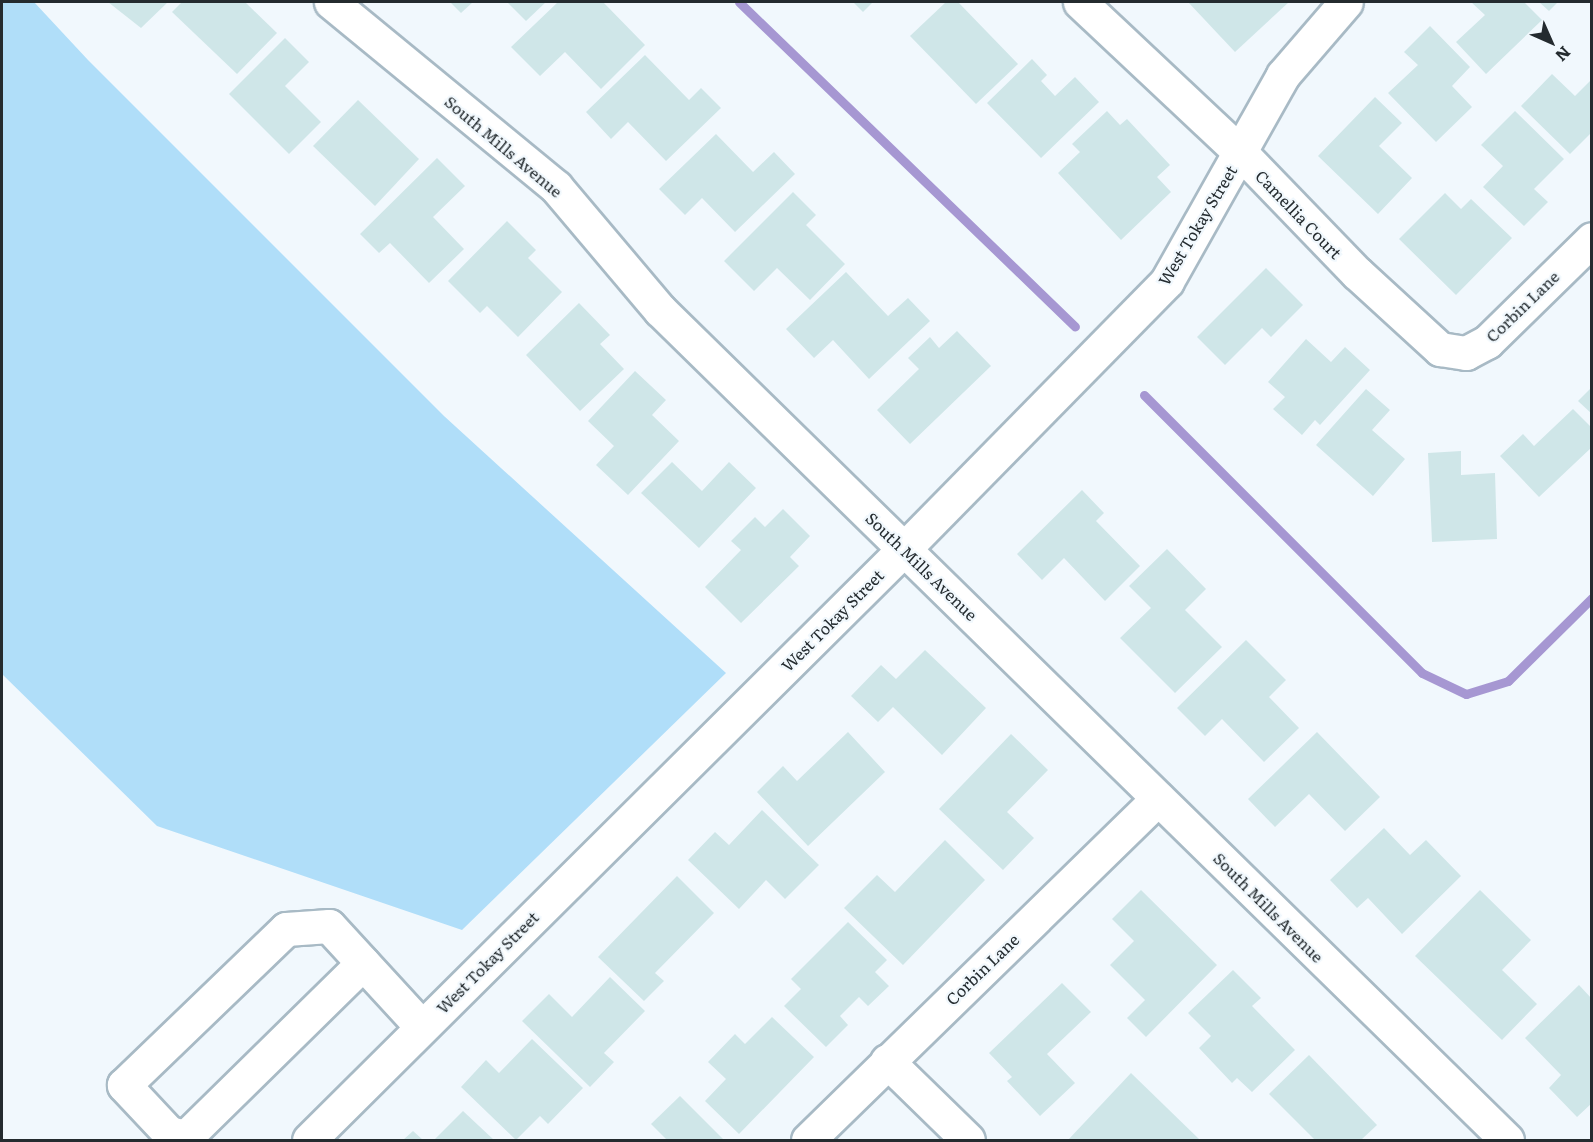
<!DOCTYPE html>
<html>
<head>
<meta charset="utf-8">
<style>
	body { margin:0 }
	#map { position:relative; width:1593px; height:1142px; overflow:hidden; background:#f1f8fd; font-family:Literata,serif }
	div>[style] { position:absolute }
	.green>* { inset:0; background:#b0def9 }
	.stream>* { height:9px; margin:-4.5px; padding:0 4.5px; transform-origin:4.5px; border-radius:4.5px; background:#a697d2 }
	.building>* { inset:0; background:#cfe6e8 }
	.roads { filter:drop-shadow(2px 0 #a8bac5) drop-shadow(-2px 0 #a8bac5) drop-shadow(0 2px #a8bac5) drop-shadow(0 -2px #a8bac5) }
	.minor>* { height:33px; margin:-16.5px; padding:0 16.5px; transform-origin:16.5px; border-radius:16.5px; background:#fff }
	span { translate:-50% -50%; white-space:nowrap; text-align:center; line-height:1.15; -webkit-text-stroke:4.5px #f1f8fd; paint-order:stroke }
	.street-label { font-size:16px; color:#242b2f }
	.frame { position:absolute; inset:0; border:3px solid #242b2f; pointer-events:none }
	.north { position:absolute; left:1521px; top:12px; width:60px; height:60px; -webkit-text-stroke:4px #f1f8fd; paint-order:stroke; rotate:135deg; font-size:16px; font-weight:700; line-height:24px; text-align:center; color:#242b2f }
	.north::after { content:''; display:block; margin:auto; width:21px; height:27px; background:#242b2f; clip-path:polygon(50% 0,100% 100%,50% 72%,0 100%) }
</style>
</head>
<body>
<div id="map">
	<div class="green">
		<i style="clip-path:polygon(2px 2px,34px 2px,88px 60px,444px 416px,726px 673px,462px 930px,157px 826px,2px 674px)"></i>
	</div>
	<div class="stream">
		<i style="left:739px;top:2px;width:467px;rotate:44deg"></i>
		<i style="left:1144px;top:395px;width:393px;rotate:45deg"></i>
		<i style="left:1422px;top:673px;width:49px;rotate:25.5deg"></i>
		<i style="left:1466px;top:694px;width:44px;rotate:-17.2deg"></i>
		<i style="left:1508px;top:681px;width:118px;rotate:-44.7deg"></i>
	</div>
	<div class="building">
		<i style="clip-path:polygon(108px 2px,168px 2px,141px 28px)"></i>
		<i style="clip-path:polygon(182px 2px,245px 2px,277px 33px,237px 74px,172px 12px)"></i>
		<i style="clip-path:polygon(450px 2px,473px 2px,461px 13px)"></i>
		<i style="clip-path:polygon(507px 2px,546px 2px,526px 21px)"></i>
		<i style="clip-path:polygon(558px 2px,603px 2px,645px 45px,601px 89px,565px 52px,540px 76px,511px 47px)"></i>
		<i style="clip-path:polygon(853px 2px,873px 2px,863px 12px)"></i>
		<i style="clip-path:polygon(946px 2px,958px 2px,1018px 64px,976px 104px,910px 36px)"></i>
		<i style="clip-path:polygon(1188px 2px,1289px 2px,1235px 52px)"></i>
		<i style="clip-path:polygon(1471px 2px,1524px 2px,1542px 20px,1486px 74px,1456px 42px,1485px 15px)"></i>
		<i style="clip-path:polygon(1539px 2px,1558px 2px,1549px 11px)"></i>
		<i style="clip-path:polygon(1430px 26px,1470px 67px,1452px 86px,1472px 107px,1436px 142px,1388px 93px,1418px 65px,1404px 52px)"></i>
		<i style="clip-path:polygon(285px 38px,309px 62px,285px 86px,321px 122px,289px 154px,229px 94px)"></i>
		<i style="clip-path:polygon(645px 55px,689px 100px,701px 88px,721px 108px,666px 161px,628px 122px,611px 139px,586px 112px)"></i>
		<i style="clip-path:polygon(1032px 59px,1047px 75px,1041px 81px,1055px 96px,1075px 77px,1099px 102px,1041px 158px,987px 103px)"></i>
		<i style="clip-path:polygon(1552px 74px,1575px 96px,1592px 79px,1592px 132px,1570px 154px,1521px 106px)"></i>
		<i style="clip-path:polygon(1375px 97px,1402px 123px,1379px 146px,1412px 178px,1378px 214px,1318px 156px)"></i>
		<i style="clip-path:polygon(358px 100px,419px 159px,375px 206px,313px 146px)"></i>
		<i style="clip-path:polygon(1107px 111px,1120px 125px,1127px 119px,1170px 165px,1157px 177px,1171px 192px,1121px 240px,1058px 173px,1080px 152px,1072px 144px)"></i>
		<i style="clip-path:polygon(1515px 111px,1564px 159px,1534px 189px,1548px 202px,1524px 226px,1483px 187px,1503px 166px,1481px 145px)"></i>
		<i style="clip-path:polygon(716px 134px,753px 172px,774px 152px,795px 174px,735px 232px,702px 198px,685px 215px,659px 189px)"></i>
		<i style="clip-path:polygon(437px 158px,465px 186px,433px 217px,464px 249px,429px 283px,390px 243px,379px 253px,360px 234px)"></i>
		<i style="clip-path:polygon(793px 192px,816px 215px,806px 225px,845px 264px,810px 300px,777px 268px,754px 291px,724px 261px)"></i>
		<i style="clip-path:polygon(1445px 193px,1461px 209px,1471px 199px,1512px 238px,1456px 295px,1399px 239px)"></i>
		<i style="clip-path:polygon(507px 221px,536px 250px,528px 258px,562px 292px,518px 337px,487px 306px,480px 313px,448px 281px)"></i>
		<i style="clip-path:polygon(1266px 268px,1303px 305px,1271px 337px,1262px 328px,1225px 365px,1197px 337px)"></i>
		<i style="clip-path:polygon(846px 272px,888px 316px,908px 298px,930px 321px,869px 379px,833px 340px,814px 358px,786px 329px)"></i>
		<i style="clip-path:polygon(579px 303px,610px 335px,600px 344px,624px 369px,580px 411px,526px 355px)"></i>
		<i style="clip-path:polygon(957px 331px,991px 366px,910px 444px,877px 410px,919px 369px,908px 358px,930px 337px,939px 348px)"></i>
		<i style="clip-path:polygon(1306px 339px,1331px 362px,1345px 347px,1370px 370px,1320px 425px,1315px 420px,1302px 435px,1273px 409px,1285px 397px,1268px 382px)"></i>
		<i style="clip-path:polygon(635px 371px,666px 400px,652px 415px,679px 441px,628px 495px,596px 465px,614px 446px,588px 421px)"></i>
		<i style="clip-path:polygon(1592px 387px,1592px 414px,1578px 401px)"></i>
		<i style="clip-path:polygon(1366px 389px,1390px 410px,1372px 430px,1405px 459px,1373px 496px,1316px 445px)"></i>
		<i style="clip-path:polygon(1573px 409px,1592px 428px,1592px 447px,1539px 497px,1500px 456px,1523px 434px,1534px 446px)"></i>
		<i style="clip-path:polygon(1461px 451px,1461px 475px,1495px 473px,1497px 539px,1432px 542px,1428px 453px)"></i>
		<i style="clip-path:polygon(672px 462px,702px 491px,729px 462px,756px 488px,699px 548px,641px 493px)"></i>
		<i style="clip-path:polygon(1082px 490px,1104px 513px,1096px 521px,1140px 566px,1105px 601px,1064px 558px,1042px 580px,1017px 554px)"></i>
		<i style="clip-path:polygon(783px 509px,810px 536px,790px 557px,799px 566px,741px 623px,705px 587px,741px 550px,731px 541px,755px 517px,765px 527px)"></i>
		<i style="clip-path:polygon(1167px 549px,1206px 589px,1185px 610px,1222px 647px,1175px 693px,1120px 638px,1151px 608px,1129px 586px)"></i>
		<i style="clip-path:polygon(1246px 640px,1286px 680px,1269px 697px,1299px 728px,1264px 762px,1222px 719px,1205px 736px,1177px 708px)"></i>
		<i style="clip-path:polygon(925px 650px,986px 708px,942px 755px,893px 707px,878px 722px,851px 696px,881px 665px,896px 679px)"></i>
		<i style="clip-path:polygon(848px 732px,885px 772px,808px 846px,757px 792px,783px 766px,797px 781px)"></i>
		<i style="clip-path:polygon(1317px 732px,1380px 797px,1345px 831px,1309px 794px,1275px 827px,1248px 799px)"></i>
		<i style="clip-path:polygon(1011px 734px,1048px 770px,1007px 812px,1034px 838px,1003px 870px,939px 809px)"></i>
		<i style="clip-path:polygon(762px 810px,819px 865px,785px 899px,766px 880px,739px 909px,688px 860px,715px 832px,729px 845px)"></i>
		<i style="clip-path:polygon(1384px 828px,1410px 855px,1426px 840px,1461px 876px,1402px 934px,1368px 898px,1357px 908px,1330px 880px)"></i>
		<i style="clip-path:polygon(945px 840px,985px 880px,903px 965px,844px 908px,877px 875px,895px 892px)"></i>
		<i style="clip-path:polygon(677px 876px,714px 913px,655px 973px,664px 981px,644px 1001px,598px 957px)"></i>
		<i style="clip-path:polygon(1141px 890px,1217px 965px,1146px 1037px,1127px 1018px,1145px 1000px,1110px 965px,1134px 941px,1112px 919px)"></i>
		<i style="clip-path:polygon(1480px 890px,1531px 940px,1502px 970px,1537px 1004px,1502px 1040px,1415px 956px)"></i>
		<i style="clip-path:polygon(848px 922px,887px 960px,875px 972px,889px 986px,868px 1006px,859px 997px,840px 1016px,848px 1025px,826px 1047px,784px 1006px,801px 989px,791px 979px)"></i>
		<i style="clip-path:polygon(1233px 970px,1261px 998px,1252px 1006px,1295px 1050px,1252px 1092px,1237px 1078px,1232px 1083px,1199px 1048px,1211px 1036px,1188px 1013px)"></i>
		<i style="clip-path:polygon(610px 977px,645px 1011px,604px 1053px,614px 1062px,590px 1087px,522px 1021px,549px 994px,572px 1017px)"></i>
		<i style="clip-path:polygon(1062px 983px,1091px 1012px,1047px 1054px,1075px 1083px,1040px 1116px,1007px 1081px,1012px 1077px,989px 1053px)"></i>
		<i style="clip-path:polygon(1579px 985px,1592px 999px,1592px 1103px,1577px 1117px,1549px 1088px,1561px 1075px,1525px 1038px)"></i>
		<i style="clip-path:polygon(772px 1017px,814px 1057px,739px 1134px,705px 1101px,726px 1079px,708px 1062px,735px 1034px,745px 1044px)"></i>
		<i style="clip-path:polygon(532px 1039px,583px 1088px,548px 1124px,540px 1116px,516px 1140px,461px 1087px,486px 1060px,499px 1073px)"></i>
		<i style="clip-path:polygon(1309px 1055px,1377px 1125px,1361px 1140px,1315px 1140px,1269px 1094px)"></i>
		<i style="clip-path:polygon(1131px 1073px,1200px 1140px,1068px 1140px)"></i>
		<i style="clip-path:polygon(680px 1096px,724px 1140px,667px 1140px,651px 1124px)"></i>
		<i style="clip-path:polygon(463px 1111px,494px 1140px,434px 1140px)"></i>
		<i style="clip-path:polygon(413px 1131px,423px 1140px,403px 1140px)"></i>
	</div>
	<div class="roads">
		<div class="minor">
			<i style="left:331px;top:2px;width:291px;rotate:39.4deg"></i>
			<i style="left:556px;top:187px;width:161px;rotate:49.8deg"></i>
			<i style="left:660px;top:310px;width:1186px;rotate:44.42deg"></i>
			<i style="left:1080px;top:2px;width:219px;rotate:43.2deg"></i>
			<i style="left:1240px;top:152px;width:168px;rotate:46deg"></i>
			<i style="left:1357px;top:273px;width:113px;rotate:42.5deg"></i>
			<i style="left:1440px;top:349px;width:26px;rotate:9deg"></i>
			<i style="left:1466px;top:353px;width:24px;rotate:-28deg"></i>
			<i style="left:1487px;top:342px;width:147px;rotate:-44.4deg"></i>
			<i style="left:363px;top:963px;width:248px;rotate:135.5deg"></i>
			<i style="left:186px;top:1137px;width:17px;rotate:-167deg"></i>
			<i style="left:169px;top:1133px;width:66px;rotate:-133.2deg"></i>
			<i style="left:124px;top:1085px;width:225px;rotate:-43.9deg"></i>
			<i style="left:286px;top:929px;width:43px;rotate:-4deg"></i>
			<i style="left:329px;top:926px;width:137px;rotate:47.4deg"></i>
			<i style="left:887px;top:1061px;width:113px;rotate:44.3deg"></i>
			<i style="left:309px;top:1140px;width:839px;rotate:-44.81deg"></i>
			<i style="left:904px;top:549px;width:375px;rotate:-45.5deg"></i>
			<i style="left:1167px;top:281px;width:236px;rotate:-60.6deg"></i>
			<i style="left:1283px;top:75px;width:96px;rotate:-49.2deg"></i>
			<i style="left:808px;top:1140px;width:489px;rotate:-44.3deg"></i>
		</div>
	</div>
	<div class="street-label">
		<span style="left:504px;top:146px;rotate:40deg">South Mills Avenue</span>
		<span style="left:1299px;top:214px;rotate:46deg">Camellia Court</span>
		<span style="left:1197px;top:225px;rotate:-59deg">West Tokay Street</span>
		<span style="left:1522px;top:306px;rotate:-44deg">Corbin Lane</span>
		<span style="left:922px;top:566px;rotate:44deg">South Mills Avenue</span>
		<span style="left:832px;top:620px;rotate:-45deg">West Tokay Street</span>
		<span style="left:1269px;top:907px;rotate:45deg">South Mills Avenue</span>
		<span style="left:487px;top:962px;rotate:-45deg">West Tokay Street</span>
		<span style="left:982px;top:969px;rotate:-44deg">Corbin Lane</span>
	</div>
	<div class="frame"></div>
	<div class="north">N</div>
</div>
</body>
</html>
